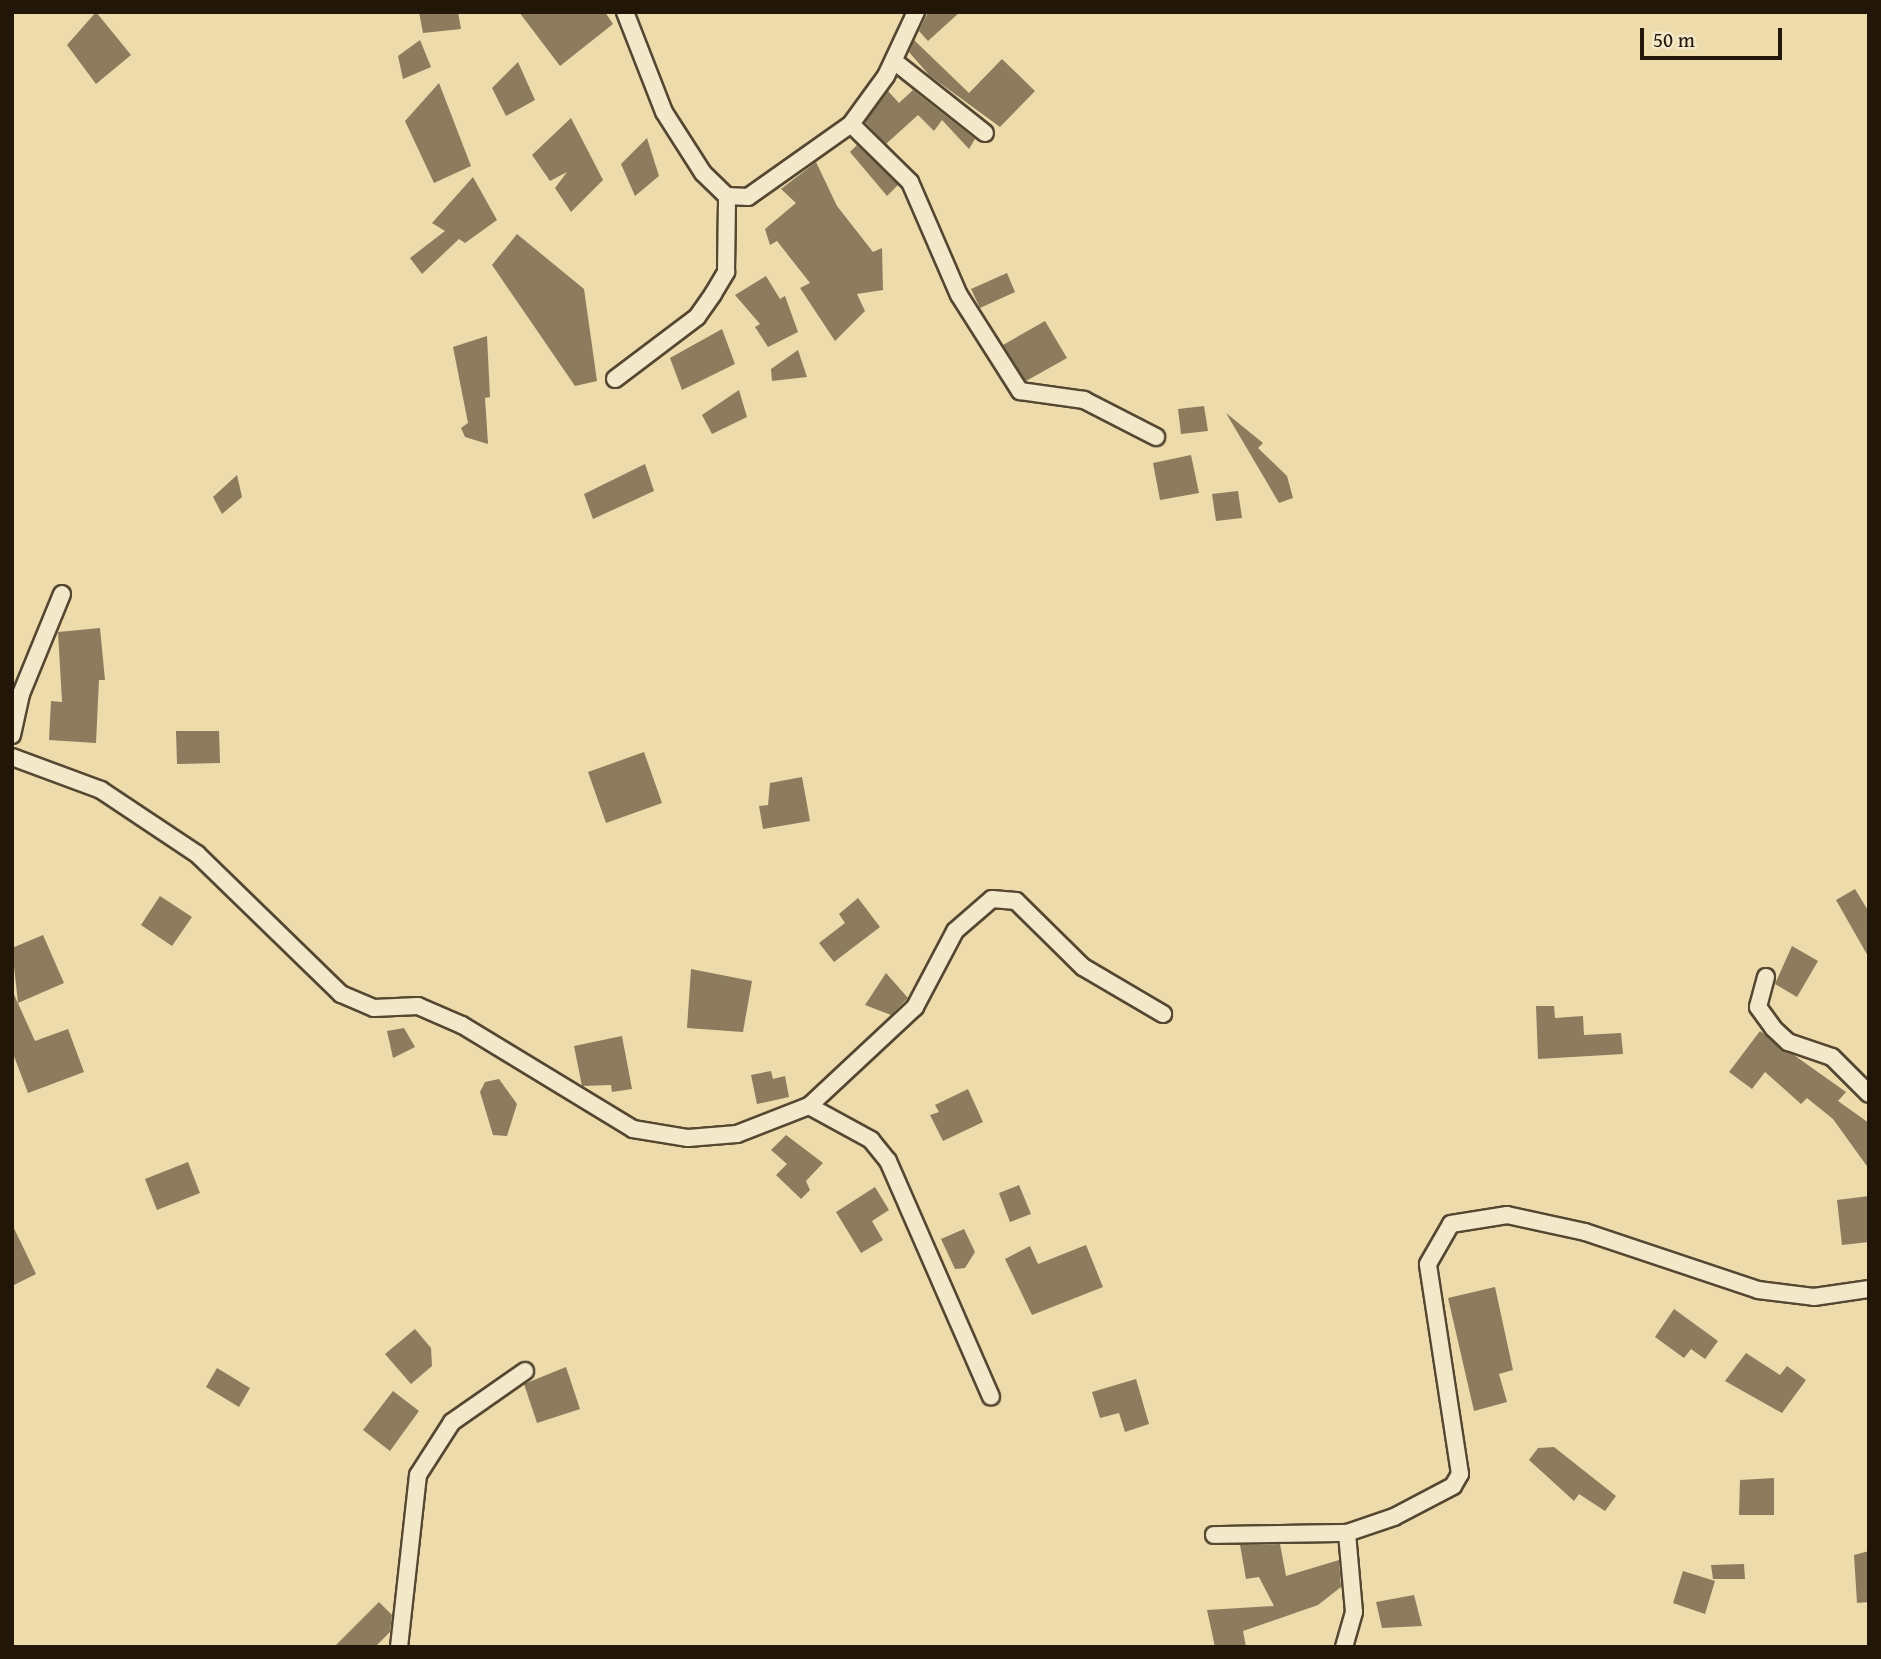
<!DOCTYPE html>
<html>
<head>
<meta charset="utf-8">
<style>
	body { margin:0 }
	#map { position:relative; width:1881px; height:1659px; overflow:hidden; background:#eddbac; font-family:"Gentium Book Plus",serif }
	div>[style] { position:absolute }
	.building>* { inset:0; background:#8c7c5d }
	.roads { filter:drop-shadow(2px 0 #554731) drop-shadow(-2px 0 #554731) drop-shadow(0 2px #554731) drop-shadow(0 -2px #554731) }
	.street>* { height:16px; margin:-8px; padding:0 8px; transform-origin:8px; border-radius:8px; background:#f3e8c9 }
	span { translate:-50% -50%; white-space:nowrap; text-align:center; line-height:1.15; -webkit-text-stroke:5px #f3e8c9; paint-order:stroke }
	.frame { position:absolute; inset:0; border:14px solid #221608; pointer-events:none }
	.scale { position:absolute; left:1640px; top:28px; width:142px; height:32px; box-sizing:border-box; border:4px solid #221608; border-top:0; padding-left:9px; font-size:21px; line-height:24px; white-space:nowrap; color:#221608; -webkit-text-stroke:5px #f3e8c9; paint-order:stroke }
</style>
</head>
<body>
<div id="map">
	<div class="building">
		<i style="clip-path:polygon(96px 12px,131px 55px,96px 84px,67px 45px)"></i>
		<i style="clip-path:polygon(419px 12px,458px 12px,461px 29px,423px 33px)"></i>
		<i style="clip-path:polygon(519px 12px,605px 12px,613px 24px,560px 66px)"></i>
		<i style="clip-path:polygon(960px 12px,928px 41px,919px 31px,928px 12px)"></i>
		<i style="clip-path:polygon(420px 40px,431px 67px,403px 79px,398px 56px)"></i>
		<i style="clip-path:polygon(914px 40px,969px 93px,1002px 59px,1035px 91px,1000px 127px,929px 75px,909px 52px)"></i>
		<i style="clip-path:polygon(518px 62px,535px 100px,506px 116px,492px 88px)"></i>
		<i style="clip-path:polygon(439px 83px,471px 166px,434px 183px,405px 121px)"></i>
		<i style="clip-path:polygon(913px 90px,975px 139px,969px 149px,942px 120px,934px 131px,918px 115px,886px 144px,865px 122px,888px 91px,899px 103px)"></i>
		<i style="clip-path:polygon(571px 118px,603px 180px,571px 212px,555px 188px,567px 172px,550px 181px,532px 155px)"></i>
		<i style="clip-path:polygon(647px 138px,659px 176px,635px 196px,621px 164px)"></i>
		<i style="clip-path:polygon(857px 145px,898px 185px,887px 196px,850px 152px)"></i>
		<i style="clip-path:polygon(816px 162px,837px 206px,873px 252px,882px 248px,883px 290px,857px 294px,865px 311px,835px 341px,800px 288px,810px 283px,777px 241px,770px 245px,765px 229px,796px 203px,781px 189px)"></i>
		<i style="clip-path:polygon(473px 177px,497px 220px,465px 243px,459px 239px,422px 274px,410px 258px,445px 231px,432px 223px)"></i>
		<i style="clip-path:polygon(517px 234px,584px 289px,597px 381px,575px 386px,492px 265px)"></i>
		<i style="clip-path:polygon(1007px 273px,1015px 292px,980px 308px,971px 289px)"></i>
		<i style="clip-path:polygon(766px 276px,780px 299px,785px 296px,798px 332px,768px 347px,755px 327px,760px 324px,735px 295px)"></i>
		<i style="clip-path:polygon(1045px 321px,1067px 358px,1026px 381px,1003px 345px)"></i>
		<i style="clip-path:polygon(722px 329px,735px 364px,682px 390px,670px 358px)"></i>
		<i style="clip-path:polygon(487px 336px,490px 397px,485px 398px,488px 444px,465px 437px,461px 428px,468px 423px,453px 347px)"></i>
		<i style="clip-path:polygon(798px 350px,807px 377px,772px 381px,771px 369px)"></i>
		<i style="clip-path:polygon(739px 390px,747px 417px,712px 434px,702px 415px)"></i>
		<i style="clip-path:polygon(1204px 406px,1208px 431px,1181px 434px,1178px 409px)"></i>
		<i style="clip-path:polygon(1226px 413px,1263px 443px,1258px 448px,1287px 476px,1293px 498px,1279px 503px)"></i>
		<i style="clip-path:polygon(1191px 455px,1199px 493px,1160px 500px,1153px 463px)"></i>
		<i style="clip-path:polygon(645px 464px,654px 491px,593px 519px,584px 494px)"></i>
		<i style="clip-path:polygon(237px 475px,242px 497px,222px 514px,213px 497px)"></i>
		<i style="clip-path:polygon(1238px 491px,1242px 518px,1216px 521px,1212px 494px)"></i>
		<i style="clip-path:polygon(100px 628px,105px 680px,99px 680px,96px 743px,49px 740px,51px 701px,62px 702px,58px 632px)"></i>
		<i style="clip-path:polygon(176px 731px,219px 731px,220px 763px,177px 764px)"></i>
		<i style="clip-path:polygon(644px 752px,662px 803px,606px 823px,588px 772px)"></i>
		<i style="clip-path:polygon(802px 777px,810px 821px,763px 829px,759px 806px,768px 805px,770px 783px)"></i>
		<i style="clip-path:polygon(1855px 889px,1869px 912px,1869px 958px,1836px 900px)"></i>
		<i style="clip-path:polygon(160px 896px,192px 917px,172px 946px,141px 925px)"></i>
		<i style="clip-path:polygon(858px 898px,880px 927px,834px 962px,819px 943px,845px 923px,839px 914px)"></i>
		<i style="clip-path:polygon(43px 935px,64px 983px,18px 1003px,12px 948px)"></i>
		<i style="clip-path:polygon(1792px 946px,1818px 961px,1797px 997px,1775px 984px)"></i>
		<i style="clip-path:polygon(691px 969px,752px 981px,743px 1032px,687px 1028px)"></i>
		<i style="clip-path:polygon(886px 973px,908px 998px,891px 1015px,865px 1005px)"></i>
		<i style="clip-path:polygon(12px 990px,35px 1041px,68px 1029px,84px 1072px,28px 1093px,12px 1051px)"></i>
		<i style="clip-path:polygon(1536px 1006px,1554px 1006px,1555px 1018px,1583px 1016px,1584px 1035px,1621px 1033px,1623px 1054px,1538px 1059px)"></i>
		<i style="clip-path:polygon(404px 1028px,415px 1047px,393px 1058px,387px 1031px)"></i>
		<i style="clip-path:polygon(1760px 1031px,1846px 1092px,1838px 1101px,1869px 1123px,1869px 1169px,1833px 1119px,1807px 1098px,1801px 1104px,1765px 1072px,1752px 1089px,1729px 1072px)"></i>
		<i style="clip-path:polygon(622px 1036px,632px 1089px,612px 1092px,611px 1085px,582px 1086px,574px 1046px)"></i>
		<i style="clip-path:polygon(771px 1071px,773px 1079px,785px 1076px,789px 1097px,757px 1104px,751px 1075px)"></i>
		<i style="clip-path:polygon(499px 1079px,517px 1104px,507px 1136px,493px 1135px,480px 1092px,485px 1082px)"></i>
		<i style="clip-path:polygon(968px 1089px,983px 1122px,943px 1141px,930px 1115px,939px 1112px,935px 1105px)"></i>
		<i style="clip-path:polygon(786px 1135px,823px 1163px,806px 1181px,810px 1190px,801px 1199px,776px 1175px,787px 1164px,771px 1150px)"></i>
		<i style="clip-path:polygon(188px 1162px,200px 1193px,157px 1210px,145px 1179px)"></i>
		<i style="clip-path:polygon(1019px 1185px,1031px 1214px,1010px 1222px,999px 1193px)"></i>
		<i style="clip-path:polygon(875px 1187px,889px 1210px,872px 1221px,883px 1240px,861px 1253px,836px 1212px)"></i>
		<i style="clip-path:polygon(1869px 1196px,1869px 1242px,1842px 1245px,1837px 1200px)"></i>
		<i style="clip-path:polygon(12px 1224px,36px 1274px,12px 1286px)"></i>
		<i style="clip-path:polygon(964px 1229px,975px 1252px,965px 1268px,955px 1269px,941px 1239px)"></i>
		<i style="clip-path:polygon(1086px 1245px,1103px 1287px,1032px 1315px,1005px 1259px,1030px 1246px,1038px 1264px)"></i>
		<i style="clip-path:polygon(1495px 1287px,1513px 1370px,1499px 1374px,1507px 1402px,1474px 1411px,1448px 1298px)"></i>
		<i style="clip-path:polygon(1674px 1309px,1718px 1341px,1705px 1359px,1691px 1349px,1684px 1358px,1655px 1337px)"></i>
		<i style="clip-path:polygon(415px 1329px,431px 1348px,432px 1366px,411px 1384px,385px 1354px)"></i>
		<i style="clip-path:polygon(1746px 1353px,1780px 1375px,1787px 1366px,1806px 1380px,1782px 1413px,1725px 1381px)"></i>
		<i style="clip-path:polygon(566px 1367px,580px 1409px,537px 1423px,524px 1384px)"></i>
		<i style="clip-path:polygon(217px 1368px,250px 1388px,239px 1407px,206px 1387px)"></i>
		<i style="clip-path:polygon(1136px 1379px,1149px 1424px,1125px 1432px,1119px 1413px,1100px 1418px,1092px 1392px)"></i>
		<i style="clip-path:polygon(393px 1391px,419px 1411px,390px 1451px,363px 1430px)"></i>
		<i style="clip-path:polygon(1554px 1447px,1616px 1496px,1605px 1511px,1579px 1494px,1574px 1501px,1529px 1460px,1538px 1448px)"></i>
		<i style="clip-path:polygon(1774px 1478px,1774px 1515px,1739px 1515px,1740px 1480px)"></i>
		<i style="clip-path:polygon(1280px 1544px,1286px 1576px,1339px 1560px,1341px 1587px,1318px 1605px,1243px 1631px,1246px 1647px,1215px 1647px,1207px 1610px,1274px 1606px,1259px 1577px,1246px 1579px,1240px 1545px)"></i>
		<i style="clip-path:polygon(1869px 1551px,1869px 1602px,1857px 1603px,1854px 1555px)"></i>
		<i style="clip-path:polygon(1744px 1564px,1745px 1579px,1713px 1579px,1711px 1565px)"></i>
		<i style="clip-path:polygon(1683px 1571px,1715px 1581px,1705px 1614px,1673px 1603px)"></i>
		<i style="clip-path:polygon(1414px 1595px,1422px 1626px,1382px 1628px,1376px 1602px)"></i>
		<i style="clip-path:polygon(379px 1602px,392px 1615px,390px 1632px,375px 1647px,334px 1647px)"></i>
	</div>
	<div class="roads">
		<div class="street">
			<i style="left:625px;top:12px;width:107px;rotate:68.7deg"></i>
			<i style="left:664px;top:112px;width:72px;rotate:57.4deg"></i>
			<i style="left:703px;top:173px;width:33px;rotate:44deg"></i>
			<i style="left:727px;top:196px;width:21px;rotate:3deg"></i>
			<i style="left:748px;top:197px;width:126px;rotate:-35.3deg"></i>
			<i style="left:851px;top:124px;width:59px;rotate:-53.9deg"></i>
			<i style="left:886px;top:76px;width:71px;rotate:-64.9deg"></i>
			<i style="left:894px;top:61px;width:116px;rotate:38.4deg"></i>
			<i style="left:851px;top:124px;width:83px;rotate:44.5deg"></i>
			<i style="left:910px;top:182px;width:123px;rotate:66.6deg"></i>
			<i style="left:959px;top:295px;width:114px;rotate:57.6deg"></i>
			<i style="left:1020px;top:391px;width:65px;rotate:8deg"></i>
			<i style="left:1084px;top:400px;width:81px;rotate:27.2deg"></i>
			<i style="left:615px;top:379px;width:103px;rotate:-37.1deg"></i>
			<i style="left:697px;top:317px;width:28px;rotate:-55deg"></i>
			<i style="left:713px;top:294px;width:26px;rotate:-59deg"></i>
			<i style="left:726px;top:272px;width:76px;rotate:-89.2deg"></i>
			<i style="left:12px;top:735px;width:42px;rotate:-77.6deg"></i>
			<i style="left:21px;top:694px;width:108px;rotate:-67.7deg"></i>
			<i style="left:12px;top:757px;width:95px;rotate:20.3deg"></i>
			<i style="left:101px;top:790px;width:115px;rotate:33.7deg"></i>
			<i style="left:197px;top:854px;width:201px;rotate:44.2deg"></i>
			<i style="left:341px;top:994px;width:36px;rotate:23deg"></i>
			<i style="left:374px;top:1008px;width:44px;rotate:-2.6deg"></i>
			<i style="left:418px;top:1006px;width:48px;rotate:23.4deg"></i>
			<i style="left:462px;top:1025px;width:200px;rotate:31.3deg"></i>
			<i style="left:633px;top:1129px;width:56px;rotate:9.3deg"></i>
			<i style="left:688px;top:1138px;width:49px;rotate:-4.7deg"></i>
			<i style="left:737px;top:1134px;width:77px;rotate:-21.3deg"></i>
			<i style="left:809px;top:1106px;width:145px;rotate:-43deg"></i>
			<i style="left:915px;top:1007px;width:86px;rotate:-62.2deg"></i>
			<i style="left:955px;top:931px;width:49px;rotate:-40.9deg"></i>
			<i style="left:992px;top:899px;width:24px;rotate:5deg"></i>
			<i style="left:1016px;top:901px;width:94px;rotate:44.6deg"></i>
			<i style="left:1083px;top:967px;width:93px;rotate:30.4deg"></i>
			<i style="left:1766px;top:977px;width:31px;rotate:105deg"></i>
			<i style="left:1758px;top:1007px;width:26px;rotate:54deg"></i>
			<i style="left:1773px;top:1028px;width:21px;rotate:43deg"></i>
			<i style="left:1788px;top:1042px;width:46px;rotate:18.8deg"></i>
			<i style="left:1832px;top:1057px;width:52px;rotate:45deg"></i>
			<i style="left:809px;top:1106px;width:71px;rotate:28.7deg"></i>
			<i style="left:871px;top:1140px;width:27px;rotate:51deg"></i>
			<i style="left:888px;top:1161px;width:257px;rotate:66.4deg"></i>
			<i style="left:1214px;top:1535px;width:133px;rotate:-0.9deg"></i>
			<i style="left:399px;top:1647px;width:173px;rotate:-83.7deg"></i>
			<i style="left:418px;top:1475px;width:63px;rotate:-57.3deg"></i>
			<i style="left:452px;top:1422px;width:89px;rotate:-34.9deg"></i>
			<i style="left:1344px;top:1647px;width:36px;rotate:-74deg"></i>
			<i style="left:1354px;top:1612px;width:79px;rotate:-95.1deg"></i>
			<i style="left:1347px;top:1533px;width:50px;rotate:-18.8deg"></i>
			<i style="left:1394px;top:1517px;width:67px;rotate:-27.7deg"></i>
			<i style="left:1453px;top:1486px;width:14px;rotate:-60deg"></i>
			<i style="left:1460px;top:1474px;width:212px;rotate:-98.7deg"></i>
			<i style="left:1428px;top:1264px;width:46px;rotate:-60.1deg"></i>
			<i style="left:1451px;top:1224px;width:57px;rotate:-9.1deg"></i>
			<i style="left:1507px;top:1215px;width:80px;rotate:12.3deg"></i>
			<i style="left:1585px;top:1232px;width:182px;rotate:18.5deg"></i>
			<i style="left:1758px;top:1290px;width:56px;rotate:7.1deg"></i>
			<i style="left:1814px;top:1297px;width:56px;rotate:-8.3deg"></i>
		</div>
	</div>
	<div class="frame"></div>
	<div class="scale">50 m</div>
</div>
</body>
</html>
